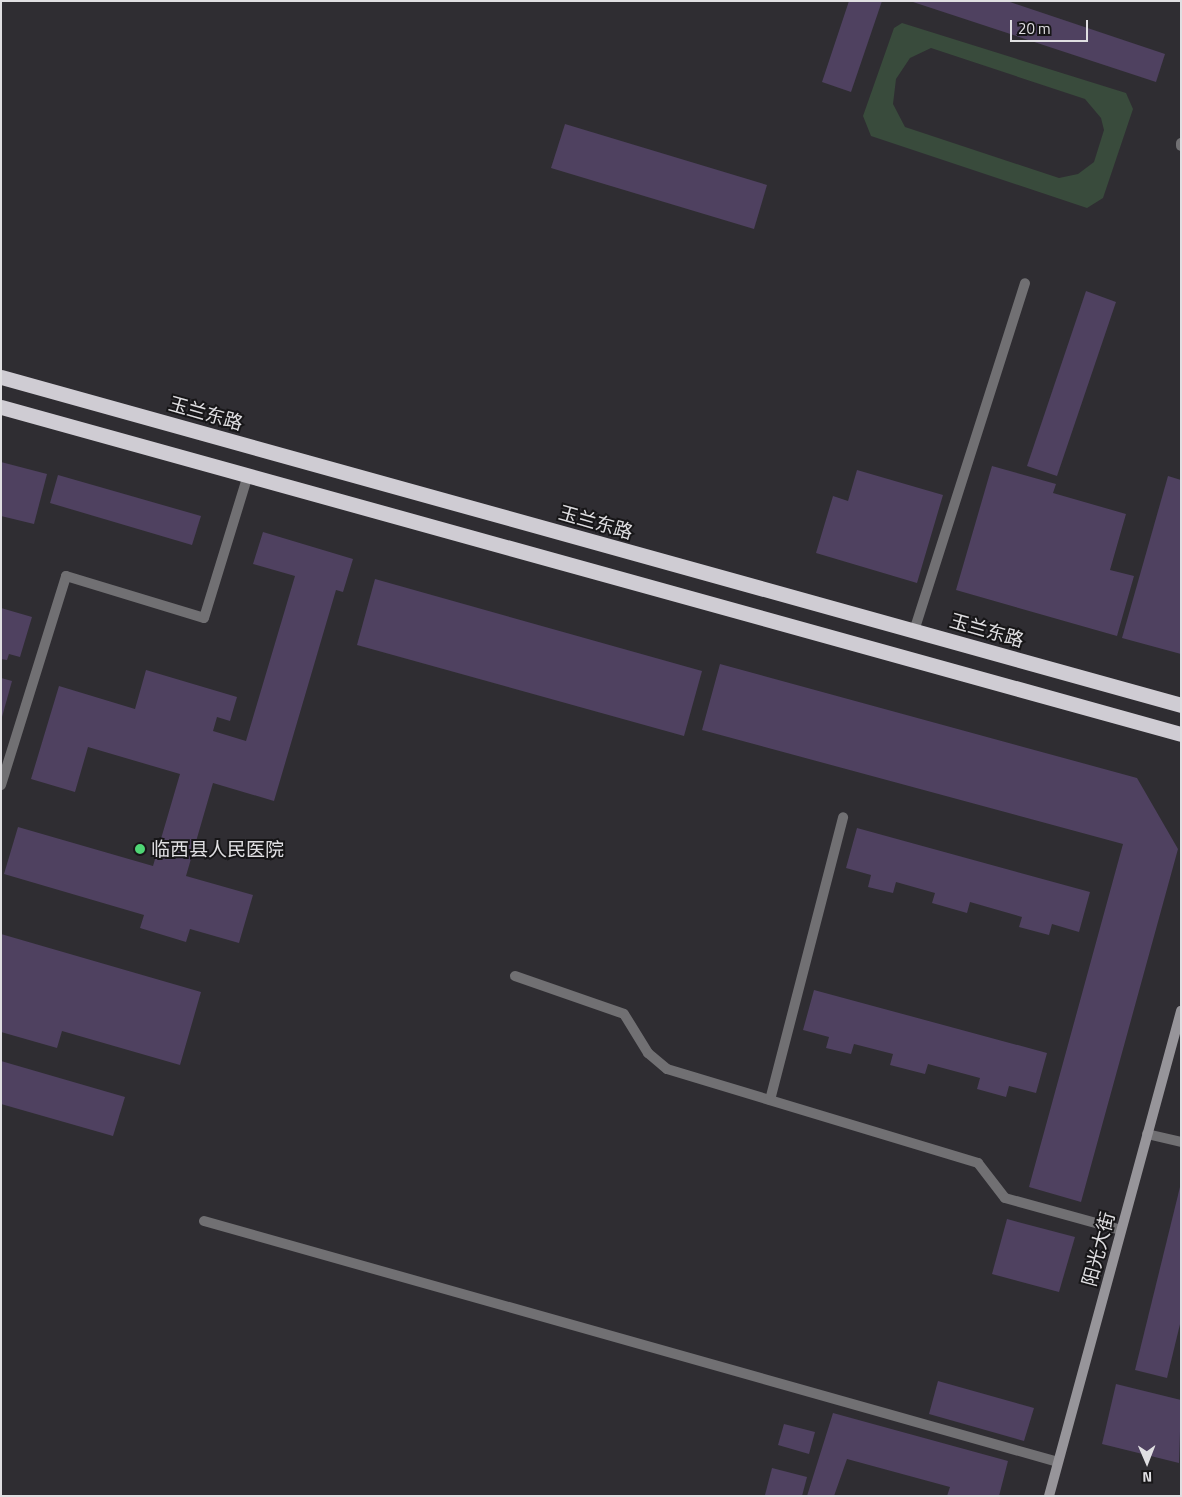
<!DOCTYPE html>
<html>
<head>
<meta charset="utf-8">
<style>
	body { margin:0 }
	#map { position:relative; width:1182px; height:1497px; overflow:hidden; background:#2f2d32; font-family:"Titillium Web","Noto Sans SC",sans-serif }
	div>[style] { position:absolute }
	.green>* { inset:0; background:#394b3c }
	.building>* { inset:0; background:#4f4160 }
	.lane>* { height:10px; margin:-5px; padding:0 5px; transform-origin:5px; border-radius:5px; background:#717073 }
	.street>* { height:10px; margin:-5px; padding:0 5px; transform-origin:5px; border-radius:5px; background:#717073 }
	.secondary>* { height:10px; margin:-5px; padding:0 5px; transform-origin:5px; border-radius:5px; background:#97959a }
	.highway>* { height:15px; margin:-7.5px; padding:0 7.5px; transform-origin:7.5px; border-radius:7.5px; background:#cfccd3 }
	.dots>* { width:14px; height:14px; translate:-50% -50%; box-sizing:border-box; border:2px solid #171618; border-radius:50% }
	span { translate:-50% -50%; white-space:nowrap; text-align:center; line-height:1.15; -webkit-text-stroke:4px #171618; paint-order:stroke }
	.street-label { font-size:19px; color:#e0dfe2 }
	.poi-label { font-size:19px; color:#e0dfe2 }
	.left { translate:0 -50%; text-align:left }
	.frame { position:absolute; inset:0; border:2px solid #e0dfe2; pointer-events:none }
	.north { position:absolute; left:1122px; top:1437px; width:50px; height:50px; -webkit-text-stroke:4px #171618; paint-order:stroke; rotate:179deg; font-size:14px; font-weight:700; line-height:20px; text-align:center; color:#e0dfe2 }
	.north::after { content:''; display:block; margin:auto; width:18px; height:22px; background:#e0dfe2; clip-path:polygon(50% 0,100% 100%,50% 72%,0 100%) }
	.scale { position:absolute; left:1010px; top:20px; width:78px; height:22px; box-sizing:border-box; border:2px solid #e0dfe2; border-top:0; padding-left:6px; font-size:15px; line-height:18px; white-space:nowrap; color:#e0dfe2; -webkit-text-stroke:4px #171618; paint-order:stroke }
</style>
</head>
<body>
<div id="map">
	<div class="green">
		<i style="clip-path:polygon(evenodd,902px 23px,1126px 93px,1133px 109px,1103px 198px,1087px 208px,871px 136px,863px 116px,894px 28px,902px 23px,931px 48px,1085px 99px,1101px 118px,1104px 130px,1094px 162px,1078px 174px,1059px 178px,905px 127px,893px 104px,896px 79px,910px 58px,931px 48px)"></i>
	</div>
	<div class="building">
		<i style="clip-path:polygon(849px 1px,882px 1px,851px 92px,822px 82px)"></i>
		<i style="clip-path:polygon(1007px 1px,1165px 54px,1156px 82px,913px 2px)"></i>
		<i style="clip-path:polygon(565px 124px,767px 185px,754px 229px,551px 168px)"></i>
		<i style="clip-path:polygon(1086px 291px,1116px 302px,1057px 476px,1027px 466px)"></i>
		<i style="clip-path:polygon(1px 462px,47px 474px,34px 524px,1px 516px)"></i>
		<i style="clip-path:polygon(992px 466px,1056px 484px,1053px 493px,1126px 514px,1110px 570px,1134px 576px,1117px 636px,956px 590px)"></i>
		<i style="clip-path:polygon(857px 470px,943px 495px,917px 583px,816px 553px,833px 496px,848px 501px)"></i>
		<i style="clip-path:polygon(58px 475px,201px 516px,192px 545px,50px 503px)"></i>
		<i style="clip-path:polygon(1168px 476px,1181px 480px,1181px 654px,1122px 638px)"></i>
		<i style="clip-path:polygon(263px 532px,353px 559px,343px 592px,336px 590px,274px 801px,213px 783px,186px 876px,253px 895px,239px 943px,190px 929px,186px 942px,140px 928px,144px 915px,4px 874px,18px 827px,153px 866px,180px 774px,88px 747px,75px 792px,31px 779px,59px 686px,135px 709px,146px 670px,237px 697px,230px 721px,217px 717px,213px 731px,246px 741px,295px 576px,253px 564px)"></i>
		<i style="clip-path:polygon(375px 579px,702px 671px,684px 736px,357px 645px)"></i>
		<i style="clip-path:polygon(1px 608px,32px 617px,20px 657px,9px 654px,7px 660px,1px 659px)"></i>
		<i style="clip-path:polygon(720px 664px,1137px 778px,1178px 849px,1081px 1202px,1029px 1187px,1123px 844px,702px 730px)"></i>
		<i style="clip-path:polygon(1px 678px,12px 681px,2px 717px,1px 717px)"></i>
		<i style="clip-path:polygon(857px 828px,1090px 892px,1079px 932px,1052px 924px,1049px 935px,1019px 927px,1022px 917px,970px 902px,967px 913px,932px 903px,935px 893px,896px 882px,893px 893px,868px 887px,871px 875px,846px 868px)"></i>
		<i style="clip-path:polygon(1px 934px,201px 992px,180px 1065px,62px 1031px,57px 1048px,1px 1032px)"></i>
		<i style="clip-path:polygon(814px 990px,1047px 1053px,1036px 1093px,1009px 1086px,1006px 1097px,977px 1089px,980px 1078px,928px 1064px,925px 1074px,890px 1065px,893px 1054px,854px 1044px,851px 1054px,826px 1048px,829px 1037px,803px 1030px)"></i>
		<i style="clip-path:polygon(1px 1061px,125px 1097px,113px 1136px,1px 1104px)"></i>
		<i style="clip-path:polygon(1180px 1187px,1181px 1320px,1167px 1378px,1135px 1370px)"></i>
		<i style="clip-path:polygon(1007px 1219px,1075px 1237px,1059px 1292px,992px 1274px)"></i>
		<i style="clip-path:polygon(938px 1381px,1034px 1408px,1024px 1441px,929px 1414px)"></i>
		<i style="clip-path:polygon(1116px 1384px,1181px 1400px,1179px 1463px,1102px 1444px)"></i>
		<i style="clip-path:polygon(833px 1413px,1008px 1461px,999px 1496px,947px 1496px,950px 1487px,847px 1459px,834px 1496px,807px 1496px)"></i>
		<i style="clip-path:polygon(784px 1424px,815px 1432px,809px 1454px,778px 1445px)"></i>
		<i style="clip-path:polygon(772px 1468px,807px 1477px,802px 1496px,765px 1495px)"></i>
	</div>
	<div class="lane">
		<i style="left:1181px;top:143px;width:3px;rotate:90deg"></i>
		<i style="left:914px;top:631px;width:365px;rotate:-72.3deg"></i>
		<i style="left:1px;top:785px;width:219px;rotate:-72.7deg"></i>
		<i style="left:66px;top:576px;width:144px;rotate:16.9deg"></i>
		<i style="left:204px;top:618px;width:150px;rotate:-72.9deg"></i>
		<i style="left:515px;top:976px;width:115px;rotate:19.2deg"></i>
		<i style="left:624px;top:1014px;width:46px;rotate:58.4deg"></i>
		<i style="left:648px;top:1053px;width:25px;rotate:40deg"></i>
		<i style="left:667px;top:1069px;width:325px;rotate:16.8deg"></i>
		<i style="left:978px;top:1163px;width:44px;rotate:52.4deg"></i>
		<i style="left:1005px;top:1198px;width:120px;rotate:15.4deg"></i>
		<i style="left:770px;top:1100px;width:292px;rotate:-75.5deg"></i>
		<i style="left:1147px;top:1134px;width:35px;rotate:13deg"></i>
	</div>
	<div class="street">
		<i style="left:204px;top:1221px;width:887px;rotate:15.76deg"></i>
	</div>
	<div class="secondary">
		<i style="left:1049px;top:1496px;width:503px;rotate:-74.77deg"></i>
	</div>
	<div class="highway">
		<i style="left:1px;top:377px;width:1225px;rotate:15.53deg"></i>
		<i style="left:1px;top:407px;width:1224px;rotate:15.49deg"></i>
	</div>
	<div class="dots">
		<i style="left:140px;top:849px;background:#4fd675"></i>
	</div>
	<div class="street-label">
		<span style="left:206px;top:413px;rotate:16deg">玉兰东路</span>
		<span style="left:596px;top:522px;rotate:16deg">玉兰东路</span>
		<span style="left:987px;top:630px;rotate:16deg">玉兰东路</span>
		<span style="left:1098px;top:1249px;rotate:-75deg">阳光大街</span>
	</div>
	<div class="poi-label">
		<span class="left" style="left:151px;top:849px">临西县人民医院</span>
	</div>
	<div class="frame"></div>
	<div class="north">N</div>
	<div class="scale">20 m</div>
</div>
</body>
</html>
